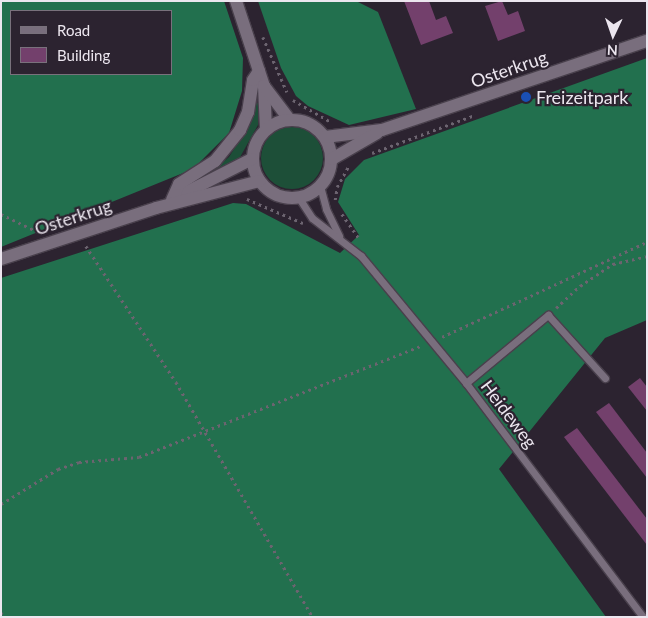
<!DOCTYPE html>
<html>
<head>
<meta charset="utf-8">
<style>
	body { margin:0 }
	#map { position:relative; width:648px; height:618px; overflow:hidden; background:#2c2330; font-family:Lato,sans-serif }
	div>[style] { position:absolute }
	.green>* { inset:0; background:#1d4f38 }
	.round { border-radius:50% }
	.forest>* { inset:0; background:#22704e }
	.building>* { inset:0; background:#73406c }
	.path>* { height:2.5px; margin-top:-1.25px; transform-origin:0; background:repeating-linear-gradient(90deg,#6c6470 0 2.5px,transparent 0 6.5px) }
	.roads { filter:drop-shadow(1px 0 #49404c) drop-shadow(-1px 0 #49404c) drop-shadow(0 1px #49404c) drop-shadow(0 -1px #49404c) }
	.service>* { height:7px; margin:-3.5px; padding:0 3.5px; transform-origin:3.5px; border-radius:3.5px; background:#796e7d }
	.tertiary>* { height:12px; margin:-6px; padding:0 6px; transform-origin:6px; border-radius:6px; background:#796e7d }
	.secondary>* { height:12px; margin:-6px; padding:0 6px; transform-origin:6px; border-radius:6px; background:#796e7d }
	.secondary>.ring { margin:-6px; padding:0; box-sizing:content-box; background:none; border:12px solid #796e7d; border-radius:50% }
	.dots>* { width:14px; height:14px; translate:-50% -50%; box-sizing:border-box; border:2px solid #2c2330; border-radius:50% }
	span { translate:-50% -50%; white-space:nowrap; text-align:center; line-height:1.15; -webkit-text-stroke:4.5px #2c2330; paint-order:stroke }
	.street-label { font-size:18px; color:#ece6ef }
	.poi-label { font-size:18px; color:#ece6ef }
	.left { translate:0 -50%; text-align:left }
	.frame { position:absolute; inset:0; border:2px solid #ece6ef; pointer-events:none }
	.legend { position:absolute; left:10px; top:10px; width:162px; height:65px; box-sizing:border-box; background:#2c2330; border:1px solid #79717c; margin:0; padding:6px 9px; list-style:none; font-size:15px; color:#ece6ef }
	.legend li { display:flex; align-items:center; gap:10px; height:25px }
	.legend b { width:25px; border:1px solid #79717c }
	.north { position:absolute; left:588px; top:10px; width:50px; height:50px; -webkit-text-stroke:4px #2c2330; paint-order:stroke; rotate:183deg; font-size:14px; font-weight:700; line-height:20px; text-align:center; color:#ece6ef }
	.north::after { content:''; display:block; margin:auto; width:18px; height:22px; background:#ece6ef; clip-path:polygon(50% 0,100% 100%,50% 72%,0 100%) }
</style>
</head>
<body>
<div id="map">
	<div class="green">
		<i style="clip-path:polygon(255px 103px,258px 103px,258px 125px,239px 159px,210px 173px,229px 157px,249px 125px)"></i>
		<i class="round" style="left:261px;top:127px;width:62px;height:62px"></i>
	</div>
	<div class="forest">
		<i style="clip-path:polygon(evenodd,1px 1px,224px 1px,243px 58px,242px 91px,229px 133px,193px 169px,1px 247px,1px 1px,11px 11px,171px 11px,171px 74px,11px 74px,11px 11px)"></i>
		<i style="clip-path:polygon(258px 1px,356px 1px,378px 12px,416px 109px,349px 125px,308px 106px,296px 96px,281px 68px)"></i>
		<i style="clip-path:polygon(647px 58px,647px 320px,605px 338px,499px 469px,606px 617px,1px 617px,1px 278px,233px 203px,246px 204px,340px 253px,359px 235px,338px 202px,345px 179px,364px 160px)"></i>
	</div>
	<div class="building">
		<i style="clip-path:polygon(404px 1px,429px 1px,436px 20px,446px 16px,453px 33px,421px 45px)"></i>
		<i style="clip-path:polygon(502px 1px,508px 15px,518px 11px,525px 31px,498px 41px,485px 6px)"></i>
		<i style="clip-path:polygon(640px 378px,647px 387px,647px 411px,628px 387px)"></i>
		<i style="clip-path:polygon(609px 403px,647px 453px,647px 478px,596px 412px)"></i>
		<i style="clip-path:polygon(577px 428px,647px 519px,647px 545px,564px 437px)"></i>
	</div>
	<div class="path">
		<i style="left:263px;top:37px;width:60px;rotate:66.4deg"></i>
		<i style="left:293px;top:100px;width:44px;rotate:30.1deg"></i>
		<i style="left:372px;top:153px;width:110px;rotate:-20.3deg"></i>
		<i style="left:247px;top:199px;width:61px;rotate:23.2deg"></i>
		<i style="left:335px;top:200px;width:13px;rotate:-81deg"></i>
		<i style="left:337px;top:187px;width:23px;rotate:-61deg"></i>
		<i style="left:1px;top:214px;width:41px;rotate:25.9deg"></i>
		<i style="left:342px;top:214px;width:32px;rotate:55deg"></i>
		<i style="left:86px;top:246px;width:163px;rotate:56.5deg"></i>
		<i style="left:176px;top:382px;width:272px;rotate:59.8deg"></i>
		<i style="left:556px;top:308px;width:33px;rotate:-43deg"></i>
		<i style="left:580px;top:286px;width:40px;rotate:-34deg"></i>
		<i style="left:613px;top:264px;width:35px;rotate:-13deg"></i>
		<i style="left:442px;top:337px;width:226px;rotate:-24.9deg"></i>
		<i style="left:1px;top:504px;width:67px;rotate:-31.6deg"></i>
		<i style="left:58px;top:469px;width:22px;rotate:-18deg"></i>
		<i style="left:79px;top:462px;width:60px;rotate:-4.8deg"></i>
		<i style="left:139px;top:457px;width:303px;rotate:-21.5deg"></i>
		<i style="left:1px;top:613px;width:2px;rotate:27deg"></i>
	</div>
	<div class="roads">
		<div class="service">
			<i style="left:320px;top:186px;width:24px;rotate:75deg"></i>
			<i style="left:326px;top:209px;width:30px;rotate:64deg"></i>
			<i style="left:299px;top:198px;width:24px;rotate:57deg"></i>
			<i style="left:312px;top:218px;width:62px;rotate:37.8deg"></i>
			<i style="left:361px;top:256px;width:165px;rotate:50.4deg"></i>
			<i style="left:466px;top:383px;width:293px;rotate:52.9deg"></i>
			<i style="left:466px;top:383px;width:107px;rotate:-39.7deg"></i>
			<i style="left:548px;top:315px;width:85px;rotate:47.9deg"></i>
		</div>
		<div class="tertiary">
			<i style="left:236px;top:1px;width:89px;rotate:71.8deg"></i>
			<i style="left:264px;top:86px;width:42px;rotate:87.3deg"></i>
			<i style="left:264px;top:86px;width:41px;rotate:52.9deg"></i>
		</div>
		<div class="secondary">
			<i class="ring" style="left:253px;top:120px;width:66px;height:66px"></i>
			<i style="left:325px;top:137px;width:57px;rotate:-7deg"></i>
			<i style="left:382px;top:130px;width:280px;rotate:-18.6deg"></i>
			<i style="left:332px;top:159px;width:52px;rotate:-30deg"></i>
			<i style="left:179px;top:196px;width:82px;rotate:-26.9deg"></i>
			<i style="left:172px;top:200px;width:17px;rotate:-66deg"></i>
			<i style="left:179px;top:184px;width:43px;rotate:-32.6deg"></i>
			<i style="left:215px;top:161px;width:40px;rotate:-51deg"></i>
			<i style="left:240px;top:130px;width:20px;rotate:-66deg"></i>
			<i style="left:248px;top:112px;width:32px;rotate:-81deg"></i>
			<i style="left:253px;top:80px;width:11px;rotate:-56deg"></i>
			<i style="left:1px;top:259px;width:163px;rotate:-18.2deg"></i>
			<i style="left:156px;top:208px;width:107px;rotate:-14.6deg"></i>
		</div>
	</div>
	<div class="dots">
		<i style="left:526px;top:97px;background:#1a4fb4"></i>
	</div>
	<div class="street-label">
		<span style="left:509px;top:69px;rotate:-19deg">Osterkrug</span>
		<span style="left:73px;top:217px;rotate:-18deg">Osterkrug</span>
		<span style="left:509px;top:414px;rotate:53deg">Heideweg</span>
	</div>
	<div class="poi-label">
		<span class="left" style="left:536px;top:97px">Freizeitpark</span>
	</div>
	<div class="frame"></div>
	<ul class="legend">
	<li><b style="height:6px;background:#796e7d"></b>Road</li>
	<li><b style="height:14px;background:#73406c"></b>Building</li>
	</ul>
	<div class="north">N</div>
</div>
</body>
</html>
